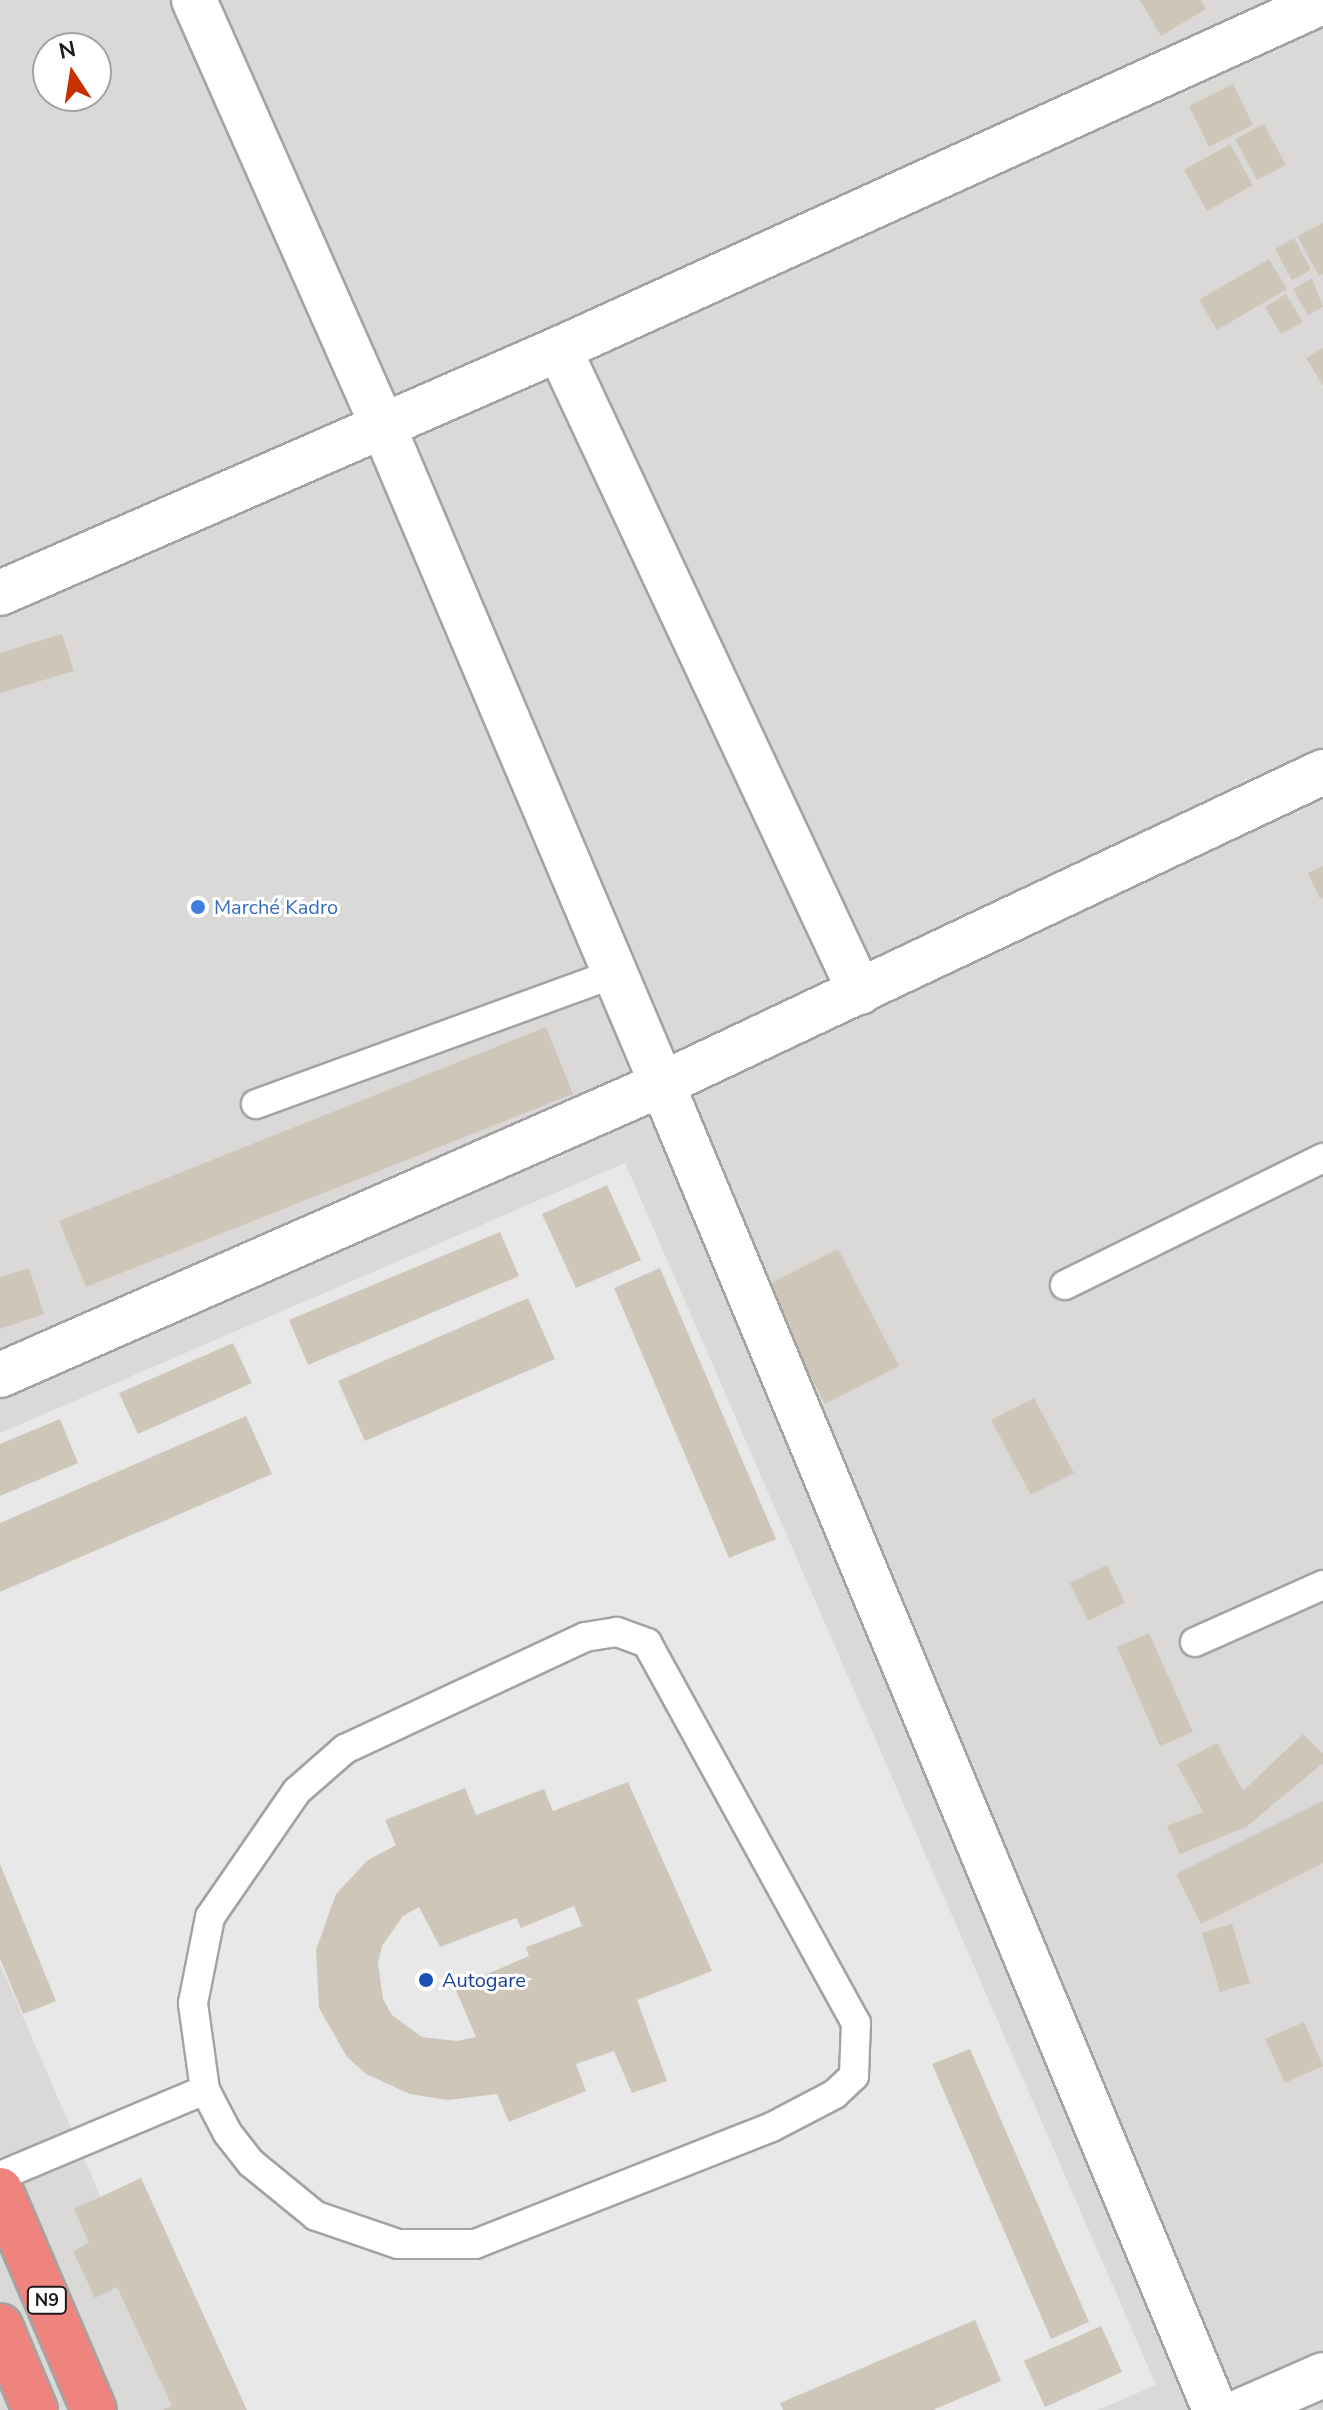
<!DOCTYPE html>
<html>
<head>
<meta charset="utf-8">
<style>
	body { margin:0 }
	#map { position:relative; width:1323px; height:2410px; overflow:hidden; background:#eeede0; font-family:"Nunito Sans",sans-serif }
	div>[style] { position:absolute }
	.residential>* { inset:0; background:#dad9d8 }
	.parking>* { inset:0; background:#e8e8e8 }
	.building>* { inset:0; background:#cec7b9 }
	.roads { filter:drop-shadow(2px 0 #a3a3a3) drop-shadow(-2px 0 #a3a3a3) drop-shadow(0 2px #a3a3a3) drop-shadow(0 -2px #a3a3a3) }
	.lane>* { height:28px; margin:-14px; padding:0 14px; transform-origin:14px; border-radius:14px; background:#fff }
	.street>* { height:44px; margin:-22px; padding:0 22px; transform-origin:22px; border-radius:22px; background:#fff }
	.highway>* { height:44px; margin:-22px; padding:0 22px; transform-origin:22px; border-radius:22px; background:#ef847e }
	.dots>* { width:22px; height:22px; translate:-50% -50%; box-sizing:border-box; border:4px solid #fff; border-radius:50% }
	span { translate:-50% -50%; white-space:nowrap; text-align:center; line-height:1.15; -webkit-text-stroke:6px #fff; paint-order:stroke }
	.shield-label span { padding:2px 6px; background:#fff; border:2px solid; border-radius:6px; -webkit-text-stroke-width:0 }
	.shield-label { font-size:18px; color:#1c1c1c; font-weight:700 }
	.shop-label { font-size:20px; color:#366cbe }
	.left { translate:0 -50%; text-align:left }
	.transit-label { font-size:20px; color:#164399 }
	.north { position:absolute; left:32px; top:32px; width:80px; height:80px; box-sizing:border-box; background:#fff; border:2px solid #a4a4a4; border-radius:50%; rotate:348deg; font-size:22px; font-weight:700; line-height:32px; text-align:center; color:#1c1c1c }
	.north::after { content:''; display:block; margin:auto; width:28px; height:36px; background:#c73000; clip-path:polygon(50% 0,100% 100%,50% 72%,0 100%) }
</style>
</head>
<body>
<div id="map">
	<div class="residential">
		<i style="clip-path:polygon(evenodd,0 0,1323px 0,1323px 2410px,0 2410px,0 0,48px 48px,96px 48px,96px 96px,48px 96px,48px 48px)"></i>
	</div>
	<div class="parking">
		<i style="clip-path:polygon(625px 1163px,1156px 2385px,1098px 2410px,193px 2410px,0 1964px,0 1433px)"></i>
	</div>
	<div class="building">
		<i style="clip-path:polygon(1140px 0,1201px 0,1206px 9px,1161px 36px)"></i>
		<i style="clip-path:polygon(1233px 84px,1253px 125px,1209px 147px,1189px 106px)"></i>
		<i style="clip-path:polygon(1264px 124px,1286px 165px,1257px 180px,1235px 139px)"></i>
		<i style="clip-path:polygon(1230px 144px,1253px 185px,1207px 211px,1184px 170px)"></i>
		<i style="clip-path:polygon(1323px 223px,1323px 274px,1319px 276px,1297px 236px)"></i>
		<i style="clip-path:polygon(1294px 238px,1311px 270px,1292px 280px,1275px 249px)"></i>
		<i style="clip-path:polygon(1269px 259px,1287px 289px,1217px 330px,1199px 300px)"></i>
		<i style="clip-path:polygon(1312px 278px,1323px 307px,1308px 315px,1293px 289px)"></i>
		<i style="clip-path:polygon(1286px 294px,1303px 322px,1281px 334px,1265px 307px)"></i>
		<i style="clip-path:polygon(1323px 348px,1323px 386px,1306px 358px)"></i>
		<i style="clip-path:polygon(62px 634px,74px 671px,0 693px,0 653px)"></i>
		<i style="clip-path:polygon(1323px 866px,1323px 898px,1320px 899px,1308px 873px)"></i>
		<i style="clip-path:polygon(546px 1027px,573px 1094px,86px 1287px,59px 1221px)"></i>
		<i style="clip-path:polygon(607px 1185px,641px 1260px,576px 1288px,542px 1214px)"></i>
		<i style="clip-path:polygon(500px 1232px,519px 1276px,308px 1365px,289px 1320px)"></i>
		<i style="clip-path:polygon(838px 1249px,899px 1366px,825px 1404px,765px 1286px)"></i>
		<i style="clip-path:polygon(29px 1268px,44px 1314px,0 1329px,0 1277px)"></i>
		<i style="clip-path:polygon(660px 1268px,776px 1539px,729px 1558px,614px 1288px)"></i>
		<i style="clip-path:polygon(528px 1298px,555px 1359px,365px 1441px,338px 1381px)"></i>
		<i style="clip-path:polygon(233px 1343px,252px 1383px,138px 1434px,119px 1393px)"></i>
		<i style="clip-path:polygon(1034px 1398px,1074px 1473px,1031px 1495px,991px 1420px)"></i>
		<i style="clip-path:polygon(246px 1416px,272px 1474px,0 1592px,0 1523px)"></i>
		<i style="clip-path:polygon(60px 1419px,78px 1463px,0 1496px,0 1444px)"></i>
		<i style="clip-path:polygon(1107px 1565px,1125px 1603px,1088px 1621px,1070px 1583px)"></i>
		<i style="clip-path:polygon(1149px 1633px,1193px 1732px,1160px 1746px,1117px 1647px)"></i>
		<i style="clip-path:polygon(1303px 1734px,1323px 1754px,1323px 1763px,1246px 1827px,1180px 1854px,1167px 1826px,1203px 1812px,1177px 1764px,1217px 1743px,1243px 1791px)"></i>
		<i style="clip-path:polygon(evenodd,628px 1782px,712px 1971px,637px 2000px,667px 2081px,632px 2093px,614px 2051px,576px 2064px,586px 2091px,509px 2122px,497px 2094px,448px 2100px,410px 2094px,366px 2074px,347px 2057px,319px 2008px,316px 1950px,336px 1894px,368px 1860px,396px 1845px,385px 1820px,465px 1788px,476px 1815px,544px 1789px,553px 1811px,628px 1782px,574px 1906px,582px 1926px,526px 1947px,529px 1956px,455px 1988px,476px 2037px,457px 2041px,422px 2037px,392px 2015px,383px 1999px,378px 1963px,382px 1946px,403px 1916px,419px 1907px,440px 1947px,516px 1918px,521px 1928px,574px 1906px)"></i>
		<i style="clip-path:polygon(1323px 1801px,1323px 1863px,1201px 1924px,1176px 1874px)"></i>
		<i style="clip-path:polygon(0 1864px,56px 2001px,23px 2014px,0 1959px)"></i>
		<i style="clip-path:polygon(1232px 1924px,1250px 1983px,1220px 1992px,1202px 1933px)"></i>
		<i style="clip-path:polygon(1304px 2022px,1323px 2066px,1285px 2083px,1265px 2039px)"></i>
		<i style="clip-path:polygon(970px 2049px,1089px 2322px,1051px 2339px,932px 2064px)"></i>
		<i style="clip-path:polygon(141px 2178px,247px 2410px,163px 2410px,172px 2406px,117px 2287px,95px 2298px,73px 2251px,89px 2243px,74px 2209px)"></i>
		<i style="clip-path:polygon(975px 2320px,1001px 2381px,933px 2410px,783px 2410px,780px 2403px)"></i>
		<i style="clip-path:polygon(1101px 2326px,1122px 2372px,1045px 2407px,1024px 2361px)"></i>
	</div>
	<div class="roads">
		<div class="lane">
			<i style="left:256px;top:1104px;width:381px;rotate:-20deg"></i>
			<i style="left:1065px;top:1285px;width:288px;rotate:-26.2deg"></i>
			<i style="left:617px;top:1632px;width:32px;rotate:20deg"></i>
			<i style="left:647px;top:1643px;width:434px;rotate:61.2deg"></i>
			<i style="left:856px;top:2023px;width:53px;rotate:92.2deg"></i>
			<i style="left:854px;top:2076px;width:26px;rotate:137deg"></i>
			<i style="left:835px;top:2094px;width:71px;rotate:152.4deg"></i>
			<i style="left:772px;top:2127px;width:319px;rotate:158.5deg"></i>
			<i style="left:475px;top:2244px;width:77px;rotate:180deg"></i>
			<i style="left:398px;top:2244px;width:87px;rotate:-161.1deg"></i>
			<i style="left:316px;top:2216px;width:84px;rotate:-140.8deg"></i>
			<i style="left:251px;top:2163px;width:39px;rotate:-128deg"></i>
			<i style="left:227px;top:2132px;width:47px;rotate:-117.6deg"></i>
			<i style="left:205px;top:2090px;width:88px;rotate:-97.9deg"></i>
			<i style="left:193px;top:2003px;width:88px;rotate:-78.8deg"></i>
			<i style="left:210px;top:1917px;width:153px;rotate:-55.4deg"></i>
			<i style="left:297px;top:1791px;width:64px;rotate:-41.2deg"></i>
			<i style="left:345px;top:1749px;width:265px;rotate:-25deg"></i>
			<i style="left:585px;top:1637px;width:32px;rotate:-9deg"></i>
			<i style="left:1195px;top:1642px;width:140px;rotate:-24deg"></i>
			<i style="left:0;top:2176px;width:222px;rotate:-22.8deg"></i>
		</div>
		<div class="street">
			<i style="left:194px;top:0;width:466px;rotate:66.1deg"></i>
			<i style="left:383px;top:426px;width:715px;rotate:67.02deg"></i>
			<i style="left:662px;top:1084px;width:1437px;rotate:67.36deg"></i>
			<i style="left:559px;top:349px;width:710px;rotate:64.91deg"></i>
			<i style="left:0;top:593px;width:610px;rotate:-23.58deg"></i>
			<i style="left:559px;top:349px;width:836px;rotate:-24.45deg"></i>
			<i style="left:0;top:1375px;width:723px;rotate:-23.73deg"></i>
			<i style="left:662px;top:1084px;width:731px;rotate:-25.27deg"></i>
			<i style="left:1243px;top:2410px;width:87px;rotate:-23.6deg"></i>
		</div>
		<div class="highway">
			<i style="left:0;top:2190px;width:239px;rotate:66.9deg"></i>
			<i style="left:0;top:2326px;width:91px;rotate:67.4deg"></i>
		</div>
	</div>
	<div class="dots">
		<i style="left:198px;top:907px;background:#3f7fe0"></i>
		<i style="left:426px;top:1980px;background:#1a4fb4"></i>
	</div>
	<div class="shield-label">
		<span style="left:47px;top:2300px">N9</span>
	</div>
	<div class="shop-label">
		<span class="left" style="left:214px;top:907px">Marché Kadro</span>
	</div>
	<div class="transit-label">
		<span class="left" style="left:442px;top:1980px">Autogare</span>
	</div>
	<div class="north">N</div>
</div>
</body>
</html>
